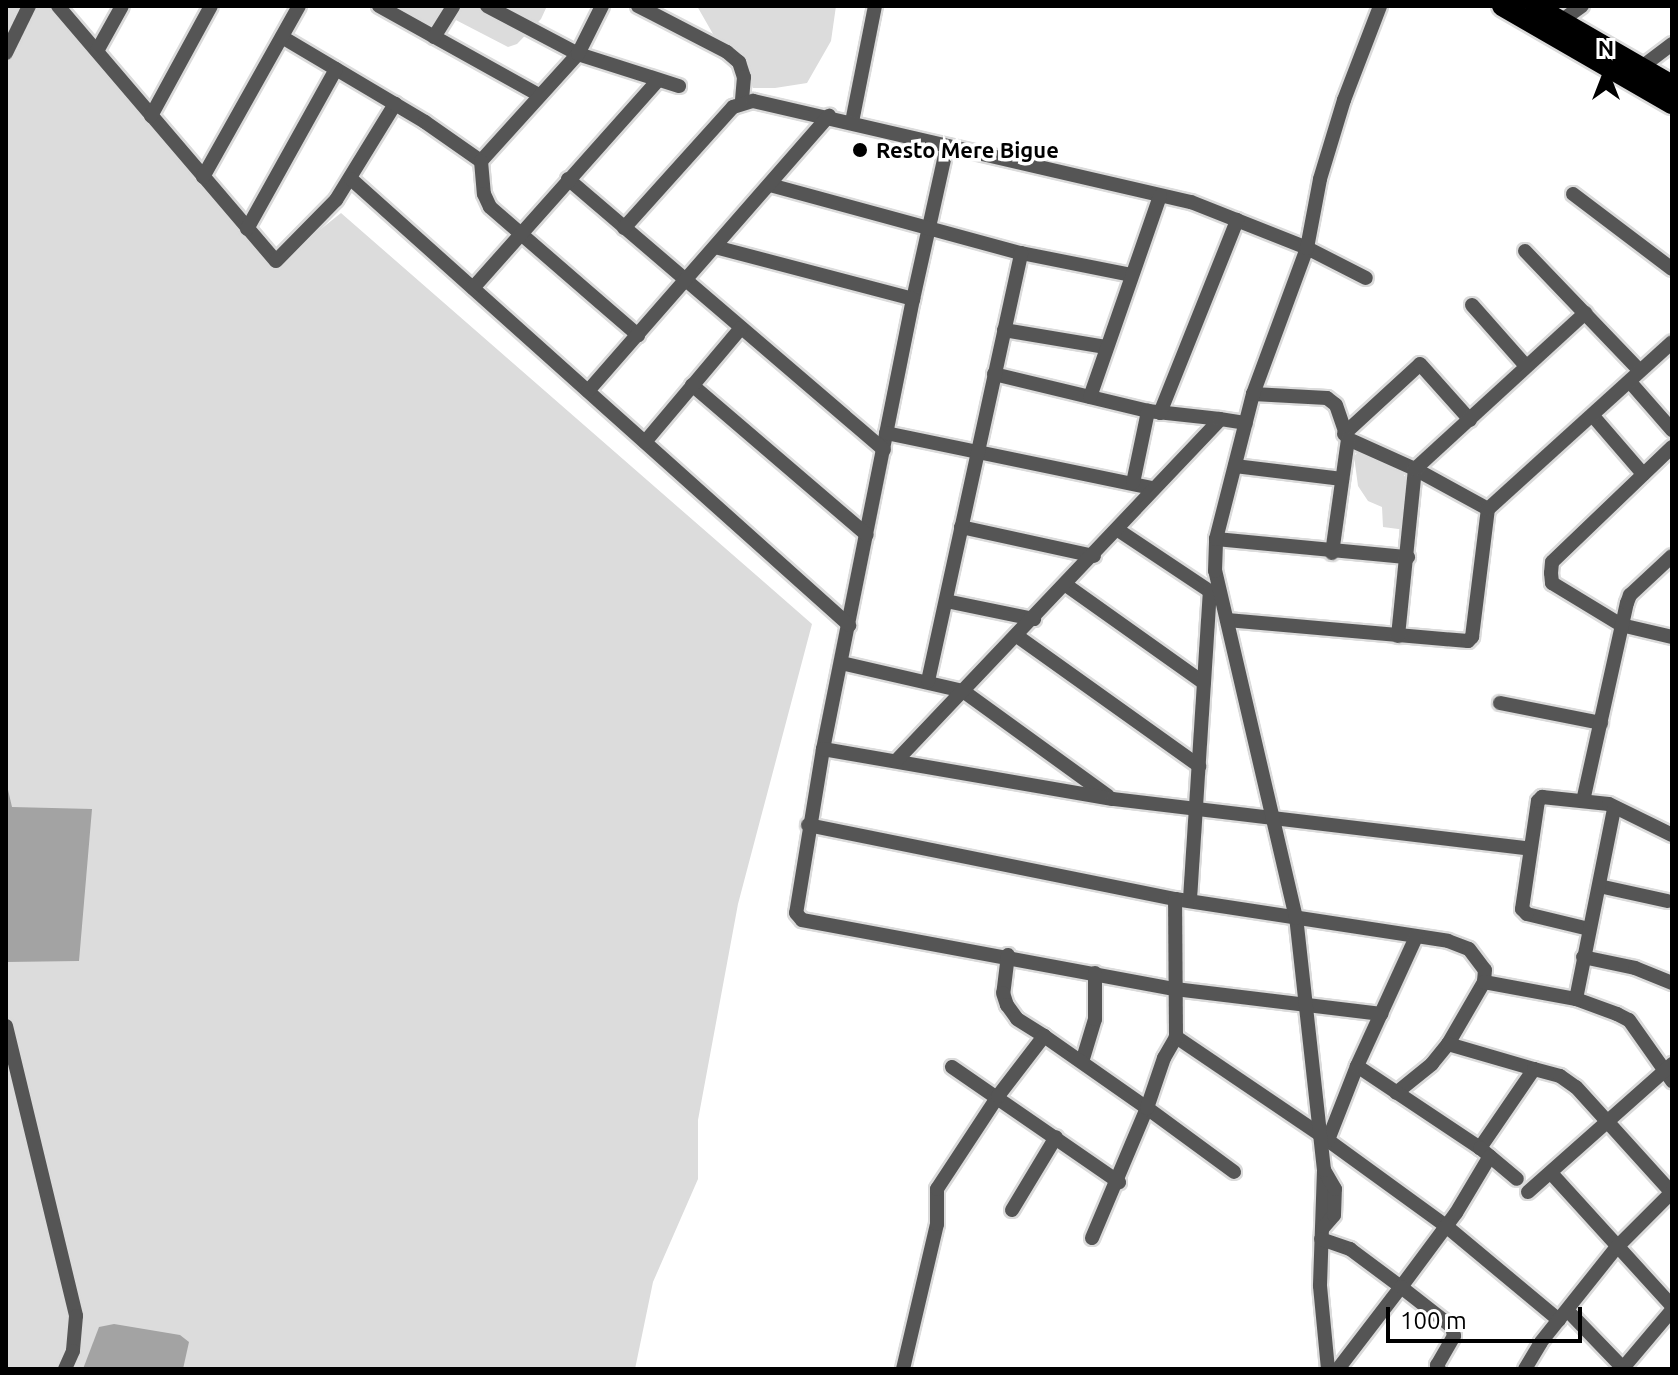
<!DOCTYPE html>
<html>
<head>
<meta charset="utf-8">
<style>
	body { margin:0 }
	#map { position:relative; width:1678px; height:1375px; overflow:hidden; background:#fff; font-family:Ubuntu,sans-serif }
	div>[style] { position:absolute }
	.green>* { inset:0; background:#dcdcdc }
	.water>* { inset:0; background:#a3a3a3 }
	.roads { filter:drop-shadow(2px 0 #dbdbdb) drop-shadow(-2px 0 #dbdbdb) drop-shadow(0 2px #dbdbdb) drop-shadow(0 -2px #dbdbdb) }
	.street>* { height:14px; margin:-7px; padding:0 7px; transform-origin:7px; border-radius:7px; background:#555 }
	.primary>* { height:20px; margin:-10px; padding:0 10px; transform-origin:10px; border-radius:10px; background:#000 }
	.dots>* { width:22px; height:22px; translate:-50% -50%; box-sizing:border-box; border:4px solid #fff; border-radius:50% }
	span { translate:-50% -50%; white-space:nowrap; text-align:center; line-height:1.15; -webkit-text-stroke:7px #fff; paint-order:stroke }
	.poi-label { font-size:22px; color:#000; font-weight:700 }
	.left { translate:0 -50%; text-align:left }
	.frame { position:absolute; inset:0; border:8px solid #000; pointer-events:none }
	.north { position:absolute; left:1566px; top:32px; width:80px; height:80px; -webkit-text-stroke:6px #fff; paint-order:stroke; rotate:0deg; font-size:22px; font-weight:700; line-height:32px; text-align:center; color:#000 }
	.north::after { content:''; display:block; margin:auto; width:28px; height:36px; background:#000; clip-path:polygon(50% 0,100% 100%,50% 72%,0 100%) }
	.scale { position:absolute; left:1386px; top:1307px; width:196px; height:36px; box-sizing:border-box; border:4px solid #000; border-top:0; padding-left:10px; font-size:24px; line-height:28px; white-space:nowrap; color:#000; -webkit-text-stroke:6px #fff; paint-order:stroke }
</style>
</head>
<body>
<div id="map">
	<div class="green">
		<i style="clip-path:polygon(6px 6px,53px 6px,277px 264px,341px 213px,812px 624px,738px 904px,698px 1120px,698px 1179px,653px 1282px,635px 1369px,6px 1369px)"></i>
		<i style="clip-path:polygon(390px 6px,547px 6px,541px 19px,517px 44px,508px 47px,452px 18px,433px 30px)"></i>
		<i style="clip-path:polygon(697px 6px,836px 6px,831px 41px,807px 83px,775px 88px,753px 88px,742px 52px,713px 34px)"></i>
		<i style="clip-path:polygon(1367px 443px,1404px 461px,1404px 475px,1421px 501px,1418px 525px,1406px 530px,1383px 527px,1382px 507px,1368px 501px,1358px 486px,1354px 456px)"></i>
	</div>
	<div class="water">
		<i style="clip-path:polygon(6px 781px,12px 807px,92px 809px,79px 961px,6px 962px)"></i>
		<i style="clip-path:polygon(114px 1324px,180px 1335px,189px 1342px,183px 1369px,83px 1369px,99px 1327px)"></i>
	</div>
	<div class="roads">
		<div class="street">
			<i style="left:58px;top:6px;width:335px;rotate:49.5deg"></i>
			<i style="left:276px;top:261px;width:86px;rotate:-45.5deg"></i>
			<i style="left:336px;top:200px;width:113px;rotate:-58.4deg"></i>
			<i style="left:379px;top:6px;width:183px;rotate:29.1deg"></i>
			<i style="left:487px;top:6px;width:103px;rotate:27.8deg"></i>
			<i style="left:578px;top:54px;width:106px;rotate:17.6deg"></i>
			<i style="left:638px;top:6px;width:100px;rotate:27.3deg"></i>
			<i style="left:727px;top:52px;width:16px;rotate:40deg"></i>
			<i style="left:739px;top:62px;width:16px;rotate:72deg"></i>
			<i style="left:744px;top:77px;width:25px;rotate:95deg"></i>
			<i style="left:1561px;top:21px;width:26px;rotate:-36deg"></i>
			<i style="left:282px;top:37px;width:166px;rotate:30.7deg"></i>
			<i style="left:425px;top:122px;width:68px;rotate:34.9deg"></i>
			<i style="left:481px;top:161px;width:144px;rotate:-47.8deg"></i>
			<i style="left:578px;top:54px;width:54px;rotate:-63.4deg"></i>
			<i style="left:434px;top:37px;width:36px;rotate:-58deg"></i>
			<i style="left:97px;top:51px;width:51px;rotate:-60.9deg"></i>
			<i style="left:6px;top:53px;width:52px;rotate:-63.9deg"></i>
			<i style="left:1635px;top:72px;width:46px;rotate:-37.1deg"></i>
			<i style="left:151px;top:116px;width:125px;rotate:-61.4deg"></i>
			<i style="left:852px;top:122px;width:118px;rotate:-78.8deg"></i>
			<i style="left:947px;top:146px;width:157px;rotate:102.5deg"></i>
			<i style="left:913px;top:299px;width:459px;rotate:101.3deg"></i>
			<i style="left:823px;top:749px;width:166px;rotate:99.3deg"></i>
			<i style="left:796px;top:913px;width:9px;rotate:49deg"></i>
			<i style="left:802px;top:920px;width:379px;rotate:10.5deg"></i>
			<i style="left:1175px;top:989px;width:208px;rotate:6.9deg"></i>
			<i style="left:481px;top:161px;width:33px;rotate:85deg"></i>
			<i style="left:484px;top:194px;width:14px;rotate:65deg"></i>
			<i style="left:490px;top:207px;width:196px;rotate:40.9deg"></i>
			<i style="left:203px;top:177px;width:196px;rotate:-60.7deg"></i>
			<i style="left:351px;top:179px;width:669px;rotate:41.85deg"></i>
			<i style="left:568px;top:179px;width:416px;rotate:40.6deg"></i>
			<i style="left:770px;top:185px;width:260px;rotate:15.2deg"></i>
			<i style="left:1021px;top:253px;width:112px;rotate:11.3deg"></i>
			<i style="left:1573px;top:194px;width:124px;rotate:37.1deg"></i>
			<i style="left:624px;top:228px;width:163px;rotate:-48deg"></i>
			<i style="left:733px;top:107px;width:21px;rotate:-17deg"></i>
			<i style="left:753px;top:101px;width:449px;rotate:13deg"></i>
			<i style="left:1191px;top:202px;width:125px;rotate:21.6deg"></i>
			<i style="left:1307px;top:248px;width:66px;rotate:27deg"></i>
			<i style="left:247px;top:229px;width:183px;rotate:-60.9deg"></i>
			<i style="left:715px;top:247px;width:205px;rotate:14.7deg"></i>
			<i style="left:1525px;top:251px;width:166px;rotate:46.2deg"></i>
			<i style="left:473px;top:288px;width:278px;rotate:-48.3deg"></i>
			<i style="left:1472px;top:305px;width:81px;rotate:48.5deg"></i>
			<i style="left:1004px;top:330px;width:103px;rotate:9.5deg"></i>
			<i style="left:994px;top:374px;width:158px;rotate:13.5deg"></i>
			<i style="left:1148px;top:411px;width:72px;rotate:6.3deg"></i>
			<i style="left:1630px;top:382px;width:64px;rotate:48.8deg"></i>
			<i style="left:692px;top:385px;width:230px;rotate:40.6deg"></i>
			<i style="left:588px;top:391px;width:366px;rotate:-48.8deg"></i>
			<i style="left:1253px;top:394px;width:74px;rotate:3.1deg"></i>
			<i style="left:1327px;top:398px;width:11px;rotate:38deg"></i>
			<i style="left:1336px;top:405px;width:36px;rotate:71deg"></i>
			<i style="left:1348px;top:439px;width:73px;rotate:24.1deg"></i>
			<i style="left:1415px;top:469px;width:83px;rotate:28.7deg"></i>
			<i style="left:1090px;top:397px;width:213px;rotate:-70.8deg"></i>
			<i style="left:1160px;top:413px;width:208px;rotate:-68.2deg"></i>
			<i style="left:1593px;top:416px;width:77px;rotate:49.2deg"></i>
			<i style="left:886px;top:433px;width:272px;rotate:11.7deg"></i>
			<i style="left:1344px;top:434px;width:103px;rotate:-42.6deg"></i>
			<i style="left:1420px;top:364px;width:75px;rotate:48.2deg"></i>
			<i style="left:645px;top:442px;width:149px;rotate:-49.9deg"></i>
			<i style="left:1672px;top:447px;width:166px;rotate:136.2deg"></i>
			<i style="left:1552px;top:562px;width:11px;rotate:95deg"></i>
			<i style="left:1551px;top:573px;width:10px;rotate:84deg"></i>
			<i style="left:1552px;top:583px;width:81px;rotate:31.3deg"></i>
			<i style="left:1621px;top:625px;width:52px;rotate:13.2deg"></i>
			<i style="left:1235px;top:466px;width:108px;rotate:6.9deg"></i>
			<i style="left:1133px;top:483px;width:74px;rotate:-78.2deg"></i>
			<i style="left:961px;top:527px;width:136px;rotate:12.3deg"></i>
			<i style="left:1118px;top:530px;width:119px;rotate:33.7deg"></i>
			<i style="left:1216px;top:539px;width:193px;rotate:5.4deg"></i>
			<i style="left:1332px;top:553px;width:115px;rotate:-82deg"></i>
			<i style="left:1066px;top:585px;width:169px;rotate:35.4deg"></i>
			<i style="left:946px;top:601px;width:90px;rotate:11.6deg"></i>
			<i style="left:1227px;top:620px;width:242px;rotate:5deg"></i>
			<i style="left:1468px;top:641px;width:6px;rotate:-45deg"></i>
			<i style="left:1472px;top:637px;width:129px;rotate:-82.9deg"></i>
			<i style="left:1488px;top:509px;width:248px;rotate:-42.2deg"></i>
			<i style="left:1017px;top:636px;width:224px;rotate:35.5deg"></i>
			<i style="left:1398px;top:636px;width:168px;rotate:-84.2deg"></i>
			<i style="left:1415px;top:469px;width:231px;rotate:-42.5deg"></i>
			<i style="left:841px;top:663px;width:125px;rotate:12.9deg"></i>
			<i style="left:963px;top:691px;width:179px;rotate:35.9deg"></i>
			<i style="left:928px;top:681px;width:438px;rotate:-77.7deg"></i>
			<i style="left:1500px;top:703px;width:103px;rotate:11.2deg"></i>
			<i style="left:823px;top:749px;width:294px;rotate:9.8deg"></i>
			<i style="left:1113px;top:799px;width:420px;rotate:6.8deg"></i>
			<i style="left:896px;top:761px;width:471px;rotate:-46.5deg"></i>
			<i style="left:1220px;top:419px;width:26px;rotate:9deg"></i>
			<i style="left:1583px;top:801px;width:203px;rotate:-77.5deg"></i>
			<i style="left:1627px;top:603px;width:9px;rotate:-69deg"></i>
			<i style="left:1630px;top:595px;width:57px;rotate:-42.9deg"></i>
			<i style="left:808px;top:825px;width:374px;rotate:11.4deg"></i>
			<i style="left:1175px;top:899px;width:276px;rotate:8.7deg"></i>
			<i style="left:1448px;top:941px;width:22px;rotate:21deg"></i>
			<i style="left:1469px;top:949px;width:26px;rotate:53deg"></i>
			<i style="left:1485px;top:970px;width:12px;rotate:95deg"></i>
			<i style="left:1484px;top:982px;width:72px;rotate:120.1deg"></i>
			<i style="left:1448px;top:1044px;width:26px;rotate:129deg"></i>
			<i style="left:1432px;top:1064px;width:46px;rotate:141.1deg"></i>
			<i style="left:1599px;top:886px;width:70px;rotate:12.4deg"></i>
			<i style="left:1190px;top:899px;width:308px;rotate:-86.3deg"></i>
			<i style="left:1589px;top:929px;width:64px;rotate:-166.4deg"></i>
			<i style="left:1527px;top:914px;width:7px;rotate:-135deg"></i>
			<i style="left:1522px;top:909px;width:109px;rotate:-81.6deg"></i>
			<i style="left:1538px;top:801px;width:6px;rotate:-45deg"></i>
			<i style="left:1542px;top:797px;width:67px;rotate:6deg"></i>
			<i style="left:1609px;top:804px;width:70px;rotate:26.2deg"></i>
			<i style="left:1008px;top:955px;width:38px;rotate:97deg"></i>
			<i style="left:1003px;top:993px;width:13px;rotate:72deg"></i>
			<i style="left:1007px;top:1005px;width:17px;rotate:54deg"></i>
			<i style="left:1017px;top:1019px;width:32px;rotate:32deg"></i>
			<i style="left:1583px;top:957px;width:53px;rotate:11.9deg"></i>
			<i style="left:1635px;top:968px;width:40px;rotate:22deg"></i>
			<i style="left:1484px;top:982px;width:94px;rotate:10.5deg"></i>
			<i style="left:1576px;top:999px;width:44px;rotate:20.1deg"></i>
			<i style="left:1617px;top:1014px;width:13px;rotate:27deg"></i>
			<i style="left:1629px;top:1020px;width:75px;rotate:54.8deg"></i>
			<i style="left:1576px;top:999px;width:194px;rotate:-78.7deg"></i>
			<i style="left:6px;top:1026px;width:298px;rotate:76.4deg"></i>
			<i style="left:76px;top:1316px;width:35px;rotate:95deg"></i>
			<i style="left:73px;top:1351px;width:20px;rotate:114deg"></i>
			<i style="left:1176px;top:1037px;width:176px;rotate:34.1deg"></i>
			<i style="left:1322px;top:1136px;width:153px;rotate:36deg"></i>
			<i style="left:1446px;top:1226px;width:147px;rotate:39.8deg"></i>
			<i style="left:1448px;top:1044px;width:90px;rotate:16.2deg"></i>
			<i style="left:1534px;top:1069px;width:96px;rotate:124.4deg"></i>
			<i style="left:1082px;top:1062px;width:45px;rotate:-73.2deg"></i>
			<i style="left:1095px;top:1019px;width:46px;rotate:-90deg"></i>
			<i style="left:1357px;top:1066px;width:148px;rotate:33.7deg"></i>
			<i style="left:1480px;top:1148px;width:48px;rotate:40deg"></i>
			<i style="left:952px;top:1067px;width:203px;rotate:34.6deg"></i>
			<i style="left:1534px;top:1069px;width:27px;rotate:15deg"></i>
			<i style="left:1560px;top:1076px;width:19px;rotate:35deg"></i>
			<i style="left:1576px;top:1087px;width:143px;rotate:47.8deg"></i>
			<i style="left:1328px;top:1140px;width:79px;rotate:-68.6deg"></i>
			<i style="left:1357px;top:1066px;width:142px;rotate:-65.4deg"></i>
			<i style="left:1324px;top:1170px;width:116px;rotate:92deg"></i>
			<i style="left:1320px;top:1286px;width:83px;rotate:84.5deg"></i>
			<i style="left:1551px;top:1173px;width:180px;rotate:47.7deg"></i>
			<i style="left:1528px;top:1192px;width:193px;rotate:-41.6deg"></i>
			<i style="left:1012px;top:1210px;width:85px;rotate:-58.9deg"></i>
			<i style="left:1322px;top:1229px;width:18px;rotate:-49deg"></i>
			<i style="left:1334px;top:1215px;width:26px;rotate:-88deg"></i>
			<i style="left:1335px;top:1189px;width:22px;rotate:-120deg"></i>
			<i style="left:1324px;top:1170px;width:254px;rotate:-96.3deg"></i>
			<i style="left:1296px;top:918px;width:356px;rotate:-103.1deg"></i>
			<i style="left:1215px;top:571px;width:32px;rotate:-88deg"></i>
			<i style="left:1216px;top:539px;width:150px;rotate:-75.7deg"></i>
			<i style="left:1253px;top:394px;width:156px;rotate:-69.7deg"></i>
			<i style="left:1307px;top:248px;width:70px;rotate:-79.3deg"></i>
			<i style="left:1320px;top:179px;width:83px;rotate:-73.1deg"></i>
			<i style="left:1344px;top:100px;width:101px;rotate:-69deg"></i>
			<i style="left:1092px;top:1238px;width:141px;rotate:-67.1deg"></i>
			<i style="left:1147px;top:1108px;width:108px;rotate:36.3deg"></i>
			<i style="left:1321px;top:1239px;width:31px;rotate:19deg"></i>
			<i style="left:1350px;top:1249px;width:64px;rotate:36.7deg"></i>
			<i style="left:1401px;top:1287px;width:92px;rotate:-53.4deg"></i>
			<i style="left:1456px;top:1213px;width:66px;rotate:-59.2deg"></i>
			<i style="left:1568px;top:1311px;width:81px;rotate:46deg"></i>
			<i style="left:1623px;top:1368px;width:76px;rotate:-49.8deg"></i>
			<i style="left:903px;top:1369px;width:149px;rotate:-76.8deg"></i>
			<i style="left:937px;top:1224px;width:35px;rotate:-90deg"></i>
			<i style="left:937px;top:1189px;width:111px;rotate:-56.7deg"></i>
			<i style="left:998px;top:1096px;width:76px;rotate:-52.5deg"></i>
			<i style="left:1044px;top:1036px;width:126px;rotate:35deg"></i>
			<i style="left:1147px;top:1108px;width:53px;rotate:-71.2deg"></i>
			<i style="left:1164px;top:1058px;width:24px;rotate:-60deg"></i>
			<i style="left:1176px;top:1037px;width:138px;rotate:-90.4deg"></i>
			<i style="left:1338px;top:1369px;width:103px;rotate:-52.5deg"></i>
			<i style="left:1401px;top:1287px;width:65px;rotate:38.1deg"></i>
			<i style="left:1452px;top:1327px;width:9px;rotate:77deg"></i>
			<i style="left:1454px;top:1336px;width:34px;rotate:120deg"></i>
			<i style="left:1437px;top:1365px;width:4px;rotate:63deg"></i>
			<i style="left:1525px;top:1369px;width:31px;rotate:-59deg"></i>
			<i style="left:1541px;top:1342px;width:120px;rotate:-51.4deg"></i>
			<i style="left:1616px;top:1248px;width:79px;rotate:-45deg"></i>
		</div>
		<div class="primary">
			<i style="left:1502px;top:6px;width:196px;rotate:30deg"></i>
			<i style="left:1535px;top:6px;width:158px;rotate:30deg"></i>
		</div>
	</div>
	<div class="dots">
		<i style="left:860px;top:150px;background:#000"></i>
	</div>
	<div class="poi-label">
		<span class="left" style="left:876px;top:150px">Resto Mere Bigue</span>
	</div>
	<div class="frame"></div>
	<div class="north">N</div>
	<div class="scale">100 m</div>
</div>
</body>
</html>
